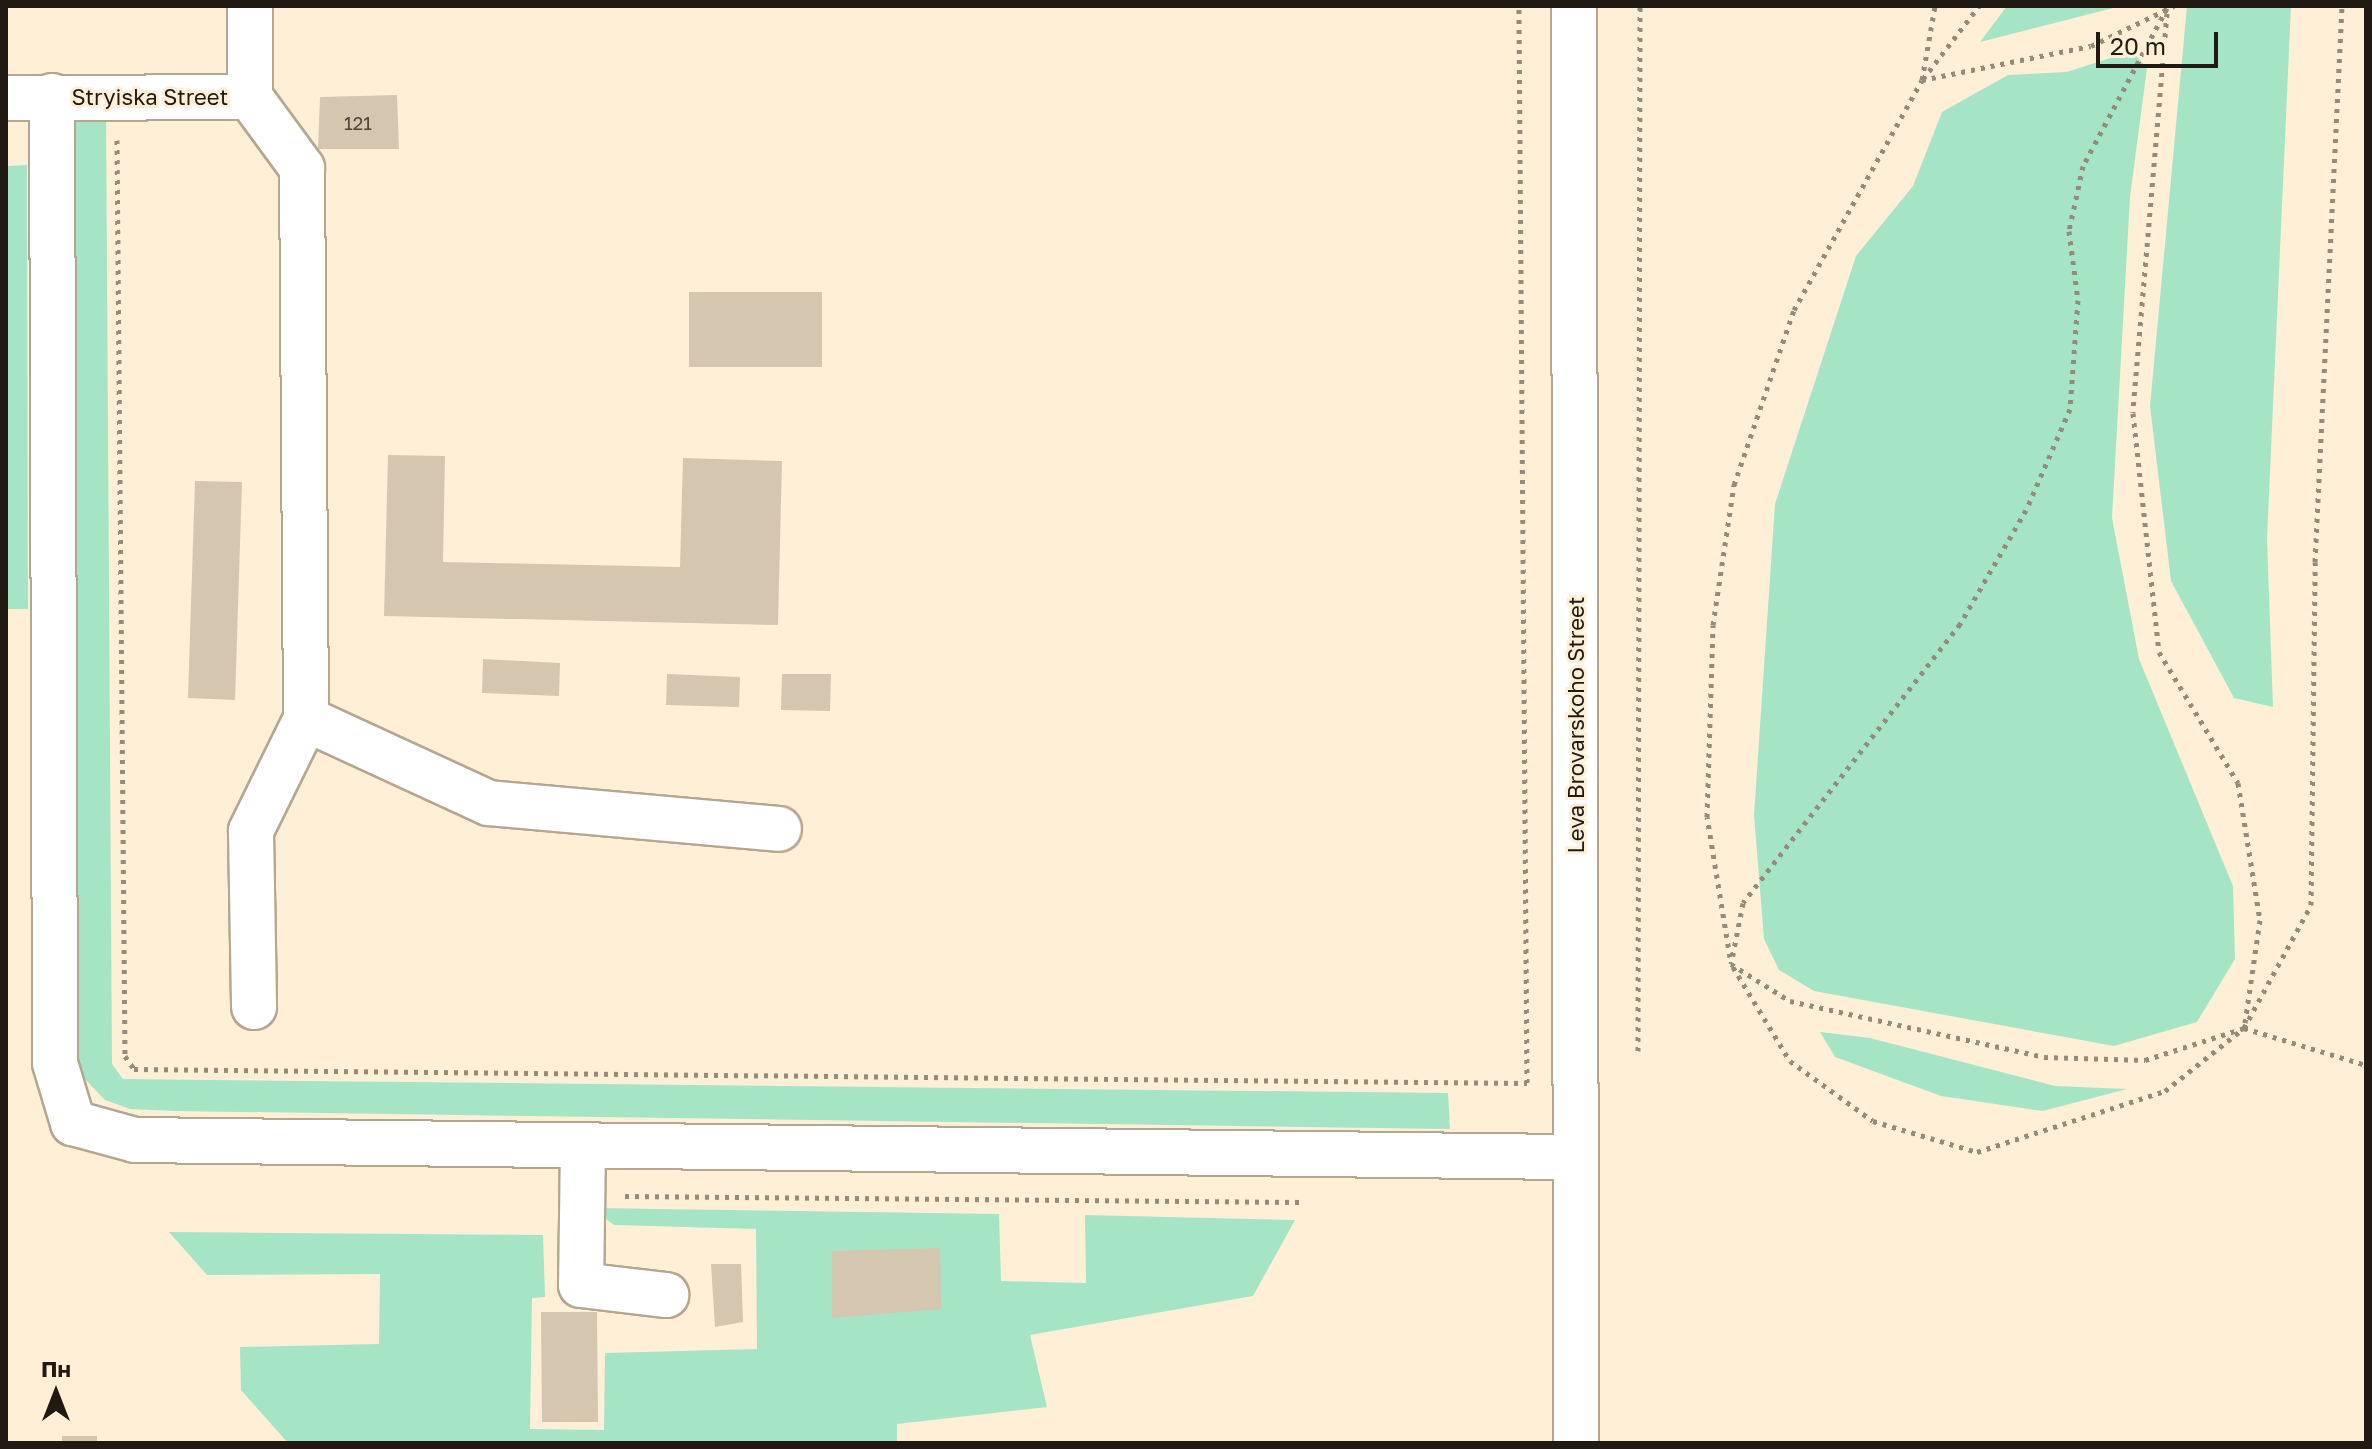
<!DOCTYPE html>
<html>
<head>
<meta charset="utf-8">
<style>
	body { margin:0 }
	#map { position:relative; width:2372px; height:1449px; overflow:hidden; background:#feefd6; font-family:"Golos Text",sans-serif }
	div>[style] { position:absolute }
	.green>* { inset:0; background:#a5e5c6 }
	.building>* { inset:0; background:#d5c6af }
	.path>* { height:5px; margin-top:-2.5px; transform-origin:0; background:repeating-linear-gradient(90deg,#958b7a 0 4px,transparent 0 10px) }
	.roads { filter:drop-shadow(2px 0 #b5a690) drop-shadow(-2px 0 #b5a690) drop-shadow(0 2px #b5a690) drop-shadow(0 -2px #b5a690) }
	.minor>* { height:44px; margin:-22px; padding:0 22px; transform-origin:22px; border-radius:22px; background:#fff }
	span { translate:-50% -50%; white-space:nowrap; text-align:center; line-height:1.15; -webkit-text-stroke:6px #feefd6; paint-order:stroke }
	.number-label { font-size:18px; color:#4d4539 }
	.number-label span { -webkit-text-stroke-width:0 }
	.street-label { font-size:22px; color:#201a12 }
	.frame { position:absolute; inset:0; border:8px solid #201a12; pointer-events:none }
	.north { position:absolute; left:16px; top:1353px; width:80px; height:80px; -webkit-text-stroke:6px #feefd6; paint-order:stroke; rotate:0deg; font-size:22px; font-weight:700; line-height:32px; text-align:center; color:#201a12 }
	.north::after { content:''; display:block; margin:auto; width:28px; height:36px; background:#201a12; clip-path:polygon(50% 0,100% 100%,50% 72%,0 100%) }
	.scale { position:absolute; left:2096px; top:32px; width:122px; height:36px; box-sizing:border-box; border:4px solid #201a12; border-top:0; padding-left:10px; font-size:24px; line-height:28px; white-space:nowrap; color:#201a12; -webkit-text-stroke:6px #feefd6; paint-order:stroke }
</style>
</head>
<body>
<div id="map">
	<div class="green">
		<i style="clip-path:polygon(2007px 6px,2121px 6px,1980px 42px)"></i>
		<i style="clip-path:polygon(2187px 6px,2291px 6px,2267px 539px,2273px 707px,2234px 698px,2171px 581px,2150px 406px)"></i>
		<i style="clip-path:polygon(2132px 51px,2147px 68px,2130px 197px,2112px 518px,2139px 659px,2233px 886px,2235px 959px,2197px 1022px,2114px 1046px,1814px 991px,1779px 970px,1764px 939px,1754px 815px,1775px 504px,1856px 256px,1913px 186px,1942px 112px,2008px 75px,2067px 72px)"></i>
		<i style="clip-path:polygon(106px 108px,112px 1064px,123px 1079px,1448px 1093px,1450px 1129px,175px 1111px,130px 1109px,105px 1100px,83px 1077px,76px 1051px,72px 158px,74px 124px,88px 112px)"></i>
		<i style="clip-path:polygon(27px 165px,28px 609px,6px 609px,6px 166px)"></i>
		<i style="clip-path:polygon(1820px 1032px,1870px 1038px,2055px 1086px,2127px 1089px,2043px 1111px,1941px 1096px,1835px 1057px)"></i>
		<i style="clip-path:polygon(591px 1208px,999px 1214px,1001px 1281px,1086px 1283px,1085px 1215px,1295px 1220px,1253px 1296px,1030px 1335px,1047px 1407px,897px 1424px,897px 1443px,288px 1443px,241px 1390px,240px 1347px,379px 1344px,380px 1274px,207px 1275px,169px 1232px,543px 1235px,545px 1297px,532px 1298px,530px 1429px,604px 1430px,605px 1353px,757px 1349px,756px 1229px,614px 1225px)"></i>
	</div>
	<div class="building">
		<i style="clip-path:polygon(397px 95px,399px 149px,318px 149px,320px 97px)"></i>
		<i style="clip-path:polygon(689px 292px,822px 292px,822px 367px,689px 367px)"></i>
		<i style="clip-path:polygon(388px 455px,445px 456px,443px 562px,680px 567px,683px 458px,782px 461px,778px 625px,384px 616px)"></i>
		<i style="clip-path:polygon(195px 481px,242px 482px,235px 700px,188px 698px)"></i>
		<i style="clip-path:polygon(483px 659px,560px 663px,559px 696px,482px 693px)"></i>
		<i style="clip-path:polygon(667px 674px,740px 677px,739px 707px,666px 705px)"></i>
		<i style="clip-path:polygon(782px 674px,831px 674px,830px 711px,781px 710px)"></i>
		<i style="clip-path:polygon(940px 1248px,941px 1309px,832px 1318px,832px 1251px)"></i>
		<i style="clip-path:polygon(711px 1264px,741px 1264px,743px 1322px,715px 1327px)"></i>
		<i style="clip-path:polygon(541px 1312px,597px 1312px,598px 1422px,542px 1422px)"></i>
		<i style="clip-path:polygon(62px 1436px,97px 1436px,97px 1443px,62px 1443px)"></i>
	</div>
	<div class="path">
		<i style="left:2167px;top:8px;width:179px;rotate:118deg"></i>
		<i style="left:2083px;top:166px;width:66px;rotate:102.2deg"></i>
		<i style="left:2069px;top:231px;width:70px;rotate:82.6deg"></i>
		<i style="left:2078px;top:300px;width:109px;rotate:94.2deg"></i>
		<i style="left:2070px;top:409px;width:110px;rotate:113.5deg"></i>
		<i style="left:2026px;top:510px;width:132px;rotate:120.1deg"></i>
		<i style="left:1960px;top:624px;width:353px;rotate:127.9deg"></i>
		<i style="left:1743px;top:903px;width:62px;rotate:101.1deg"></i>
		<i style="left:1731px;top:964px;width:70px;rotate:32.1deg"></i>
		<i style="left:1790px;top:1001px;width:260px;rotate:12.4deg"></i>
		<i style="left:2044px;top:1057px;width:101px;rotate:1.7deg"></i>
		<i style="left:2145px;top:1060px;width:104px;rotate:-17.9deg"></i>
		<i style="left:2244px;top:1028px;width:140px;rotate:-61.4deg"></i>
		<i style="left:2311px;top:905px;width:343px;rotate:-89.3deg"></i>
		<i style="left:2315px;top:562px;width:557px;rotate:-87.22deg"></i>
		<i style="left:2167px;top:13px;width:401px;rotate:94.9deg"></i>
		<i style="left:2133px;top:413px;width:240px;rotate:83.8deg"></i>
		<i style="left:2159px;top:652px;width:153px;rotate:58.9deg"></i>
		<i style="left:2238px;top:783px;width:139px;rotate:80.9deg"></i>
		<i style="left:2260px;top:920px;width:104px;rotate:98.3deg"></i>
		<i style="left:1923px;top:79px;width:92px;rotate:-52.5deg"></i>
		<i style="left:1922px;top:80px;width:172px;rotate:-11.4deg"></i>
		<i style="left:2091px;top:46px;width:92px;rotate:-25.7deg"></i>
		<i style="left:117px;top:140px;width:916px;rotate:89.5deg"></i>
		<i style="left:125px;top:1056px;width:16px;rotate:55deg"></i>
		<i style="left:134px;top:1069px;width:1393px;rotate:0.58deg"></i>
		<i style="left:1527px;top:1083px;width:1077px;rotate:-90.43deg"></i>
		<i style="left:1730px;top:957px;width:142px;rotate:-99.3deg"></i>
		<i style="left:1707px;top:817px;width:192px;rotate:-88.2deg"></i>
		<i style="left:1713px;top:625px;width:142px;rotate:-81.5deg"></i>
		<i style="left:1734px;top:485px;width:185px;rotate:-71.1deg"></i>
		<i style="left:1794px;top:310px;width:263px;rotate:-60.9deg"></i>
		<i style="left:1922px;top:80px;width:75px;rotate:-80deg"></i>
		<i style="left:1733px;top:967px;width:110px;rotate:58.8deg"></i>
		<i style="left:1790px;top:1061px;width:102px;rotate:35.9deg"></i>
		<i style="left:1873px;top:1121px;width:109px;rotate:16.6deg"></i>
		<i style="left:1977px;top:1152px;width:198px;rotate:-18deg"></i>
		<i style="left:2165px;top:1091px;width:101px;rotate:-38.6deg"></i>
		<i style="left:2244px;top:1028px;width:127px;rotate:16.9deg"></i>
		<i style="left:1638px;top:1051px;width:1045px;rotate:-89.89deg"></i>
		<i style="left:625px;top:1196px;width:679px;rotate:0.51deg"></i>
	</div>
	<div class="roads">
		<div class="minor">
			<i style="left:1574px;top:6px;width:1437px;rotate:89.92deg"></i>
			<i style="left:52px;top:96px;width:967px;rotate:89.82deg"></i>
			<i style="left:55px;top:1063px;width:63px;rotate:73.3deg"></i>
			<i style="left:73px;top:1123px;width:64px;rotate:15.3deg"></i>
			<i style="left:135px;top:1140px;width:1441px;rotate:0.68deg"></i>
			<i style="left:250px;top:97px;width:88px;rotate:53.8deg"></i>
			<i style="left:302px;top:168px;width:551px;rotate:89.58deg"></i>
			<i style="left:306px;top:719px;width:125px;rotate:116.2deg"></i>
			<i style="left:251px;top:831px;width:176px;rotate:89deg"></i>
			<i style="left:6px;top:98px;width:244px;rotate:-0.2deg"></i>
			<i style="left:250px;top:97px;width:91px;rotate:-90deg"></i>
			<i style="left:306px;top:719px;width:201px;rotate:24.7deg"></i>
			<i style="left:489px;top:803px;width:291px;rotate:5.1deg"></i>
			<i style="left:583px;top:1146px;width:139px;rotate:90.8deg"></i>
			<i style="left:581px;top:1285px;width:86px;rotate:6.7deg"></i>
		</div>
	</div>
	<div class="number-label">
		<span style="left:358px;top:123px">121</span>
	</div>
	<div class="street-label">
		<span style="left:150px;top:97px">Stryiska Street</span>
		<span style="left:1576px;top:725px;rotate:-90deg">Leva Brovarskoho Street</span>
	</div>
	<div class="frame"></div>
	<div class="north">Пн</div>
	<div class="scale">20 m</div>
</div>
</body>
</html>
